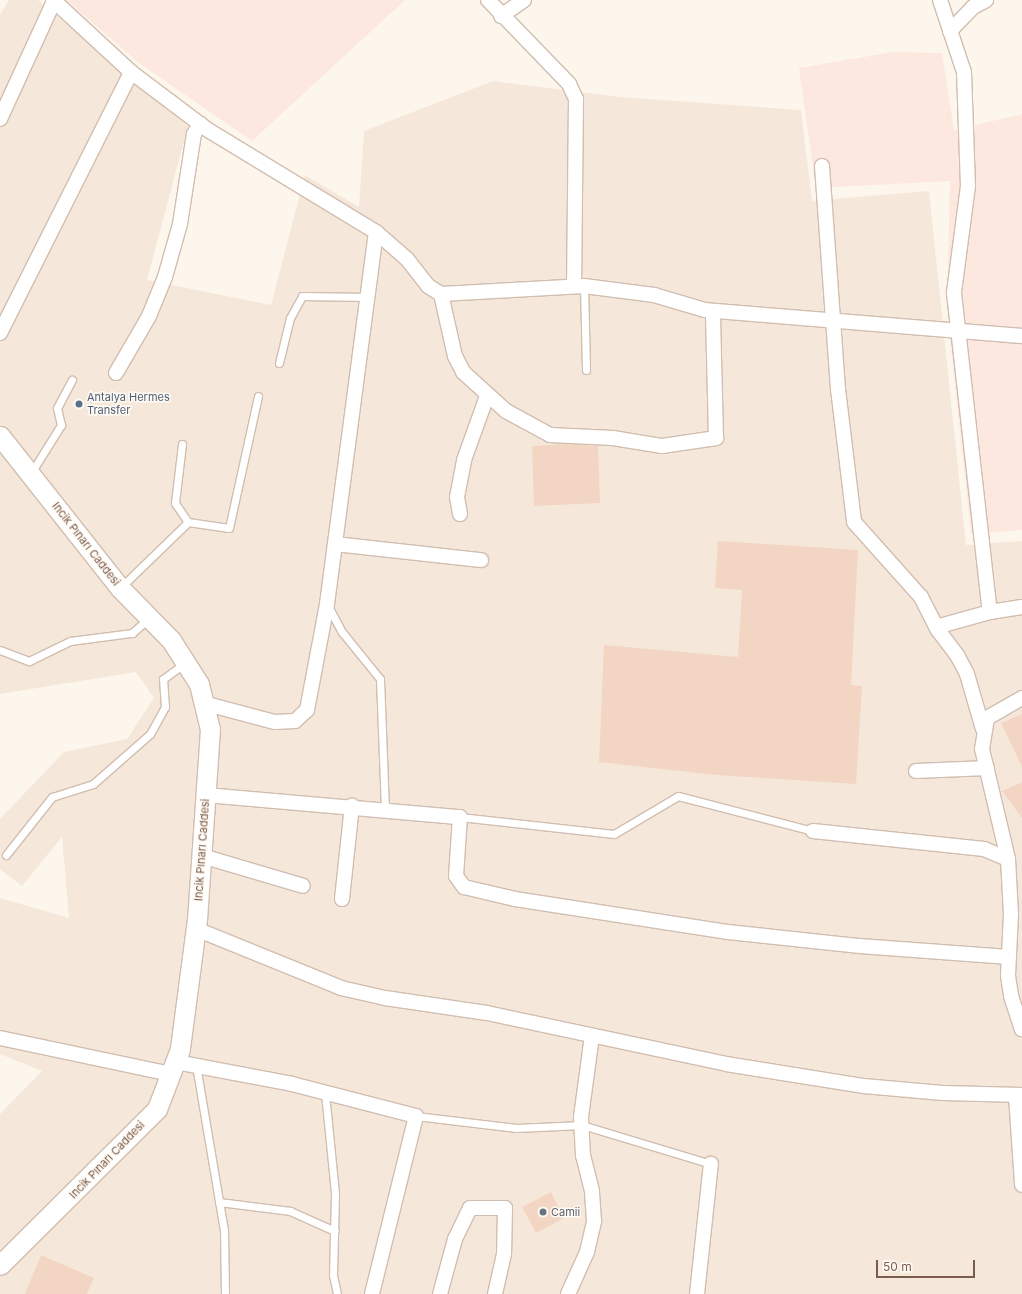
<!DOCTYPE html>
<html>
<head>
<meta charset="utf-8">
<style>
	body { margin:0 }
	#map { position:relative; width:1022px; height:1294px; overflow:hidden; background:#fdf6ec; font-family:Inter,sans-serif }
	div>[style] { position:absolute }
	.residential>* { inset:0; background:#f5e8da }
	.commercial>* { inset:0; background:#fde8e0 }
	.building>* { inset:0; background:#f3d5c3 }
	.roads { filter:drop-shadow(1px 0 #d1beb0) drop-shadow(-1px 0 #d1beb0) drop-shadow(0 1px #d1beb0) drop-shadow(0 -1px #d1beb0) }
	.lane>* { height:7px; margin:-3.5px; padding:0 3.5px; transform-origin:3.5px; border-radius:3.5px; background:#fff }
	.street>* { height:14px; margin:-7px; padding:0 7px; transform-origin:7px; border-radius:7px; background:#fff }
	.secondary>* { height:19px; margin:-9.5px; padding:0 9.5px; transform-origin:9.5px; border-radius:9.5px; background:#fff }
	.dots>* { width:11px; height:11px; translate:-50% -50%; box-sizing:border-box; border:2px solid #fffaf3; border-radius:50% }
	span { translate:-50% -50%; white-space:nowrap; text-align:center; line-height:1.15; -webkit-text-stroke:3px #fffaf3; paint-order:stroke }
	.service-label { font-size:11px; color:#4e5e75 }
	.left { translate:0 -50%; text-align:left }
	.street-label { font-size:11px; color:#7a5c4d }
	.worship-label { font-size:11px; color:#5b616d }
	.scale { position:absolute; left:876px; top:1260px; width:99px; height:18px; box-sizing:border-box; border:2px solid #7a5c4d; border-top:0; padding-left:5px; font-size:12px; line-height:14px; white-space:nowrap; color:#7a5c4d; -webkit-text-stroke:3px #fffaf3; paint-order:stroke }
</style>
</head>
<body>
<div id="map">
	<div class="residential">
		<i style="clip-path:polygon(9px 0,38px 0,188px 126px,147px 280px,271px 305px,305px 175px,359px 207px,364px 131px,493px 81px,620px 97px,801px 110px,812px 201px,929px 191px,966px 545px,1022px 541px,1022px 1294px,0 1294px,0 1114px,42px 1071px,0 1054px,0 898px,69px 918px,62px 837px,22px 886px,0 869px,0 819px,64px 752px,127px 739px,154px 698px,136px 672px,0 694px,0 15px)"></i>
	</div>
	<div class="commercial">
		<i style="clip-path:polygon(66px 0,405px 0,252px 141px,139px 63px)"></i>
		<i style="clip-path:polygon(893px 52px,942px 53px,954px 130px,1022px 114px,1022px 530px,971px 534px,947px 310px,950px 181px,816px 188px,799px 68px)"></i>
	</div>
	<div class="building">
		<i style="clip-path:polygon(568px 444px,598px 446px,600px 503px,534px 506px,532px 446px)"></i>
		<i style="clip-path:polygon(718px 541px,858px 550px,851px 685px,862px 686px,856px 784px,716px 775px,599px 762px,604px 645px,738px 657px,742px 590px,715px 588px)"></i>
		<i style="clip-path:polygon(1022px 714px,1022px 767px,1001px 723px)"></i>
		<i style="clip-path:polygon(1022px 782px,1022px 818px,1002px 791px)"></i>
		<i style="clip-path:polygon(551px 1192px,564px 1218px,536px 1233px,522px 1207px)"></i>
		<i style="clip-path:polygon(41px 1255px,94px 1278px,87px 1294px,25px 1294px)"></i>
	</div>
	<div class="roads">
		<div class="lane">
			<i style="left:584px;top:286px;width:84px;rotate:88.6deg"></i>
			<i style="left:279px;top:363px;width:46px;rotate:-76.3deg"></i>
			<i style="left:290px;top:318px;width:25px;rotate:-61deg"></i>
			<i style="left:302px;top:296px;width:65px;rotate:0.9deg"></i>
			<i style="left:182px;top:444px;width:59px;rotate:96.8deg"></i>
			<i style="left:175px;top:503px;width:23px;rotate:56deg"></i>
			<i style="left:31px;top:473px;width:57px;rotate:-58deg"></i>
			<i style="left:61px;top:425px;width:17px;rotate:-103deg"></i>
			<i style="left:57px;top:408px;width:32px;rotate:-62deg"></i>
			<i style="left:120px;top:588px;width:95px;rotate:-44.1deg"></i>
			<i style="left:188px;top:522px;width:41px;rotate:8.3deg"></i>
			<i style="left:229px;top:528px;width:135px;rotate:-77.6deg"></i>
			<i style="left:328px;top:606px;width:30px;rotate:62deg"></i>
			<i style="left:342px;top:632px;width:60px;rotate:51deg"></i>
			<i style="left:380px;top:679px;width:130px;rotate:87.8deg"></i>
			<i style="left:0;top:650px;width:31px;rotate:21deg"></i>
			<i style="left:29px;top:661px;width:46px;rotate:-26deg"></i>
			<i style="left:70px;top:641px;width:63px;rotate:-7.4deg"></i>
			<i style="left:132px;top:633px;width:23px;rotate:-41deg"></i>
			<i style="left:460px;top:817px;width:155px;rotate:6.3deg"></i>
			<i style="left:614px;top:834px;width:74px;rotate:-30.7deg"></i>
			<i style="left:678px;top:796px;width:139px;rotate:14.5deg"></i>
			<i style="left:6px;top:855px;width:74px;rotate:-51.6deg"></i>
			<i style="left:52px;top:797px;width:43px;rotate:-17.6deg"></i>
			<i style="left:93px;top:784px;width:76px;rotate:-41.3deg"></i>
			<i style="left:150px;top:734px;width:31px;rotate:-61deg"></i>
			<i style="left:165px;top:707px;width:28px;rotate:-94deg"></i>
			<i style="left:163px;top:679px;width:27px;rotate:-36deg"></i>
			<i style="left:196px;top:1065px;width:167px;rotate:80.4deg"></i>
			<i style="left:224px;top:1230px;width:64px;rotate:89.1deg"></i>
			<i style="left:325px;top:1093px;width:101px;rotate:84.3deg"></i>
			<i style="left:335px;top:1194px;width:81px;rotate:91.4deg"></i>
			<i style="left:333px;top:1275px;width:19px;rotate:78deg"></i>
			<i style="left:416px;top:1116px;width:101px;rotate:6.8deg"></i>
			<i style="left:516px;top:1128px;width:66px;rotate:-2.6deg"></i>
			<i style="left:582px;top:1125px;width:135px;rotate:16.8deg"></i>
			<i style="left:219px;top:1202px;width:72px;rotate:7.2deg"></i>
			<i style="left:290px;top:1211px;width:49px;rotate:24deg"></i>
		</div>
		<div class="street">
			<i style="left:53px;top:0;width:106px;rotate:42.7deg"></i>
			<i style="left:131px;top:72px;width:96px;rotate:37deg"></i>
			<i style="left:208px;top:130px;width:197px;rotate:31.3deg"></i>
			<i style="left:376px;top:232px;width:41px;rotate:41.1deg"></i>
			<i style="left:407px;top:259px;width:34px;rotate:52deg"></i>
			<i style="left:428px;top:286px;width:15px;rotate:32deg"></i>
			<i style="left:441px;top:294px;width:143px;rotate:-3.2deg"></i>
			<i style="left:584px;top:286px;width:71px;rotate:7.3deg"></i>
			<i style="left:654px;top:295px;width:53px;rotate:16.4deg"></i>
			<i style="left:705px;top:310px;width:318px;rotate:4.7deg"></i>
			<i style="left:488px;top:0;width:117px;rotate:46deg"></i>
			<i style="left:569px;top:84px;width:17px;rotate:65deg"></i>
			<i style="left:576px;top:99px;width:187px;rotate:90.6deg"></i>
			<i style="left:940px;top:0;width:76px;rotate:71.6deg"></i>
			<i style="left:964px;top:72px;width:114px;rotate:88deg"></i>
			<i style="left:968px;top:186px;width:108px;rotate:97.5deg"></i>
			<i style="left:954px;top:293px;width:321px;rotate:83.6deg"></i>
			<i style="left:501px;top:16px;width:28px;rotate:-35deg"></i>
			<i style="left:950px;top:31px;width:33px;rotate:-46deg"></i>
			<i style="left:973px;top:7px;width:15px;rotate:-28deg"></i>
			<i style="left:0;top:119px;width:130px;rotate:-65.4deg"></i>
			<i style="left:822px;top:166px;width:224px;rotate:85.9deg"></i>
			<i style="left:838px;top:389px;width:134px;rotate:83.1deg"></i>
			<i style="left:854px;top:522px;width:101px;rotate:48.2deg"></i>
			<i style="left:921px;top:597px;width:37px;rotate:63deg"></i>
			<i style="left:938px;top:630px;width:31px;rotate:53deg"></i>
			<i style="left:957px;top:655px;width:21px;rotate:62deg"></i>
			<i style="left:967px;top:674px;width:57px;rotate:73.8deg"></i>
			<i style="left:441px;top:294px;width:64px;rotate:77.3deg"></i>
			<i style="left:455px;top:356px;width:18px;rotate:63deg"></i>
			<i style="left:463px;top:372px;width:58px;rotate:42.2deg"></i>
			<i style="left:506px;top:411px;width:50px;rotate:28.6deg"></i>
			<i style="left:550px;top:435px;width:63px;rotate:2.7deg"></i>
			<i style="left:613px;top:438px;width:50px;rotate:9.3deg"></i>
			<i style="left:662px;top:446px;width:55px;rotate:-8.4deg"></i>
			<i style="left:716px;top:438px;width:127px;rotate:-91.4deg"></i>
			<i style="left:0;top:333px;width:292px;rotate:-63.3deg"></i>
			<i style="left:116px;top:373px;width:66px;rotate:-59.9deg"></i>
			<i style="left:149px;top:316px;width:42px;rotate:-67.7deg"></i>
			<i style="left:165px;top:277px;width:55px;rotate:-74.2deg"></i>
			<i style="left:180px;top:224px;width:91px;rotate:-81.2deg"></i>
			<i style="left:194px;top:134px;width:12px;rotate:-59deg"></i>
			<i style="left:460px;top:514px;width:17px;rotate:-100deg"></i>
			<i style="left:457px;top:497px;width:38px;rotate:-79deg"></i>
			<i style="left:464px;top:460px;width:68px;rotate:-70.2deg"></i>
			<i style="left:335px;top:544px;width:147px;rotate:6.3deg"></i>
			<i style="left:936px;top:627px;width:56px;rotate:-15.5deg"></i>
			<i style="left:990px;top:612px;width:32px;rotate:-9deg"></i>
			<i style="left:1022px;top:698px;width:40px;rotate:150.3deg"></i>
			<i style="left:987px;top:718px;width:31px;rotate:99deg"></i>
			<i style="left:982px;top:749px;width:113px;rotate:76.7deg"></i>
			<i style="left:1008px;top:859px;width:55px;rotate:86.9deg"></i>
			<i style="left:1011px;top:914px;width:62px;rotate:92.8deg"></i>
			<i style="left:1008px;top:976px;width:20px;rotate:81deg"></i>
			<i style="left:1011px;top:996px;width:35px;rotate:72deg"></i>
			<i style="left:203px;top:703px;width:74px;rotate:14.8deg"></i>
			<i style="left:275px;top:722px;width:20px;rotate:-3deg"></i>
			<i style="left:295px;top:721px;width:16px;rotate:-43deg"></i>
			<i style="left:307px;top:710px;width:108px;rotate:-79.3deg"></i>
			<i style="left:327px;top:604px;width:375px;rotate:-82.5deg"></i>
			<i style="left:916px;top:771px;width:71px;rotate:-2.4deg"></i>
			<i style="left:206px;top:795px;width:255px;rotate:5deg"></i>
			<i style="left:460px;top:817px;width:59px;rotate:93.9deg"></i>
			<i style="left:456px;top:876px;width:14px;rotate:54deg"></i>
			<i style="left:464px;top:887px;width:52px;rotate:13.2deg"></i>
			<i style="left:515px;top:899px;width:216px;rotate:8.8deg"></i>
			<i style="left:728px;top:932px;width:133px;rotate:6.1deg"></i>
			<i style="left:860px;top:946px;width:149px;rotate:4.2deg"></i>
			<i style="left:813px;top:831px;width:172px;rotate:6deg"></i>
			<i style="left:984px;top:849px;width:26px;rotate:23deg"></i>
			<i style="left:202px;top:856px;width:105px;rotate:16.5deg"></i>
			<i style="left:342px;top:899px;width:94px;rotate:-83.9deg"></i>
			<i style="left:196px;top:929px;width:157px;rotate:22.1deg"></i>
			<i style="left:341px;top:988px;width:45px;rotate:12.8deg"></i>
			<i style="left:385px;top:998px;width:103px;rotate:8.4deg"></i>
			<i style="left:487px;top:1013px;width:244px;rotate:12deg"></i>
			<i style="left:726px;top:1064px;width:140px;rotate:9.1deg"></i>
			<i style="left:864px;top:1086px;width:79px;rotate:5.1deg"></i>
			<i style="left:943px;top:1093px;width:79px;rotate:1.5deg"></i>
			<i style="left:0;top:1038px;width:175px;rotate:11.9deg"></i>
			<i style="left:176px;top:1062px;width:118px;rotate:10.7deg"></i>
			<i style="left:292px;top:1084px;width:128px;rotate:14.5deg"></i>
			<i style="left:416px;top:1116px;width:183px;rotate:103.9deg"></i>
			<i style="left:1016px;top:1096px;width:89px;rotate:86.1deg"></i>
			<i style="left:440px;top:1294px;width:57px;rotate:-74.7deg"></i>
			<i style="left:455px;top:1239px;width:34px;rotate:-64deg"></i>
			<i style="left:470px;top:1208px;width:35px"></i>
			<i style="left:505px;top:1208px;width:46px;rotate:91.2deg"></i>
			<i style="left:504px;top:1254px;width:41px;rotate:102.7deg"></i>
			<i style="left:568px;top:1294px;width:46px;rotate:-65.7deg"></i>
			<i style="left:587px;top:1252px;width:32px;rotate:-77deg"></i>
			<i style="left:594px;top:1221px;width:30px;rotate:-94deg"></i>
			<i style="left:592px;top:1191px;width:36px;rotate:-104deg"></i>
			<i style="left:583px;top:1156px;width:39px;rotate:-93deg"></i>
			<i style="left:581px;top:1117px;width:82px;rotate:-82.3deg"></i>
			<i style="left:697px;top:1294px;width:131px;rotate:-83.9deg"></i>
		</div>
		<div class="secondary">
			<i style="left:0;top:436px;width:194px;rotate:51.7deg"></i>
			<i style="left:120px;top:588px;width:73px;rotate:45.6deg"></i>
			<i style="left:171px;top:640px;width:52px;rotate:57.5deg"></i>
			<i style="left:199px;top:684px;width:46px;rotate:76.3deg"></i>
			<i style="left:210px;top:729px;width:190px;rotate:93.9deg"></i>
			<i style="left:197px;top:919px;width:131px;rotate:97.5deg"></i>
			<i style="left:180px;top:1049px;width:64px;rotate:111deg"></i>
			<i style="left:157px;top:1109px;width:221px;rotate:135.2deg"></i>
		</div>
	</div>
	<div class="dots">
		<i style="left:79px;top:404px;background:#5c6f8a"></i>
		<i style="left:543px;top:1212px;background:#6b7280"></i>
	</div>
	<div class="service-label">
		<span class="left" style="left:87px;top:404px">Antalya Hermes<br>Transfer</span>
	</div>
	<div class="street-label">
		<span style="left:86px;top:544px;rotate:52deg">Incik Pınarı Caddesi</span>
		<span style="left:202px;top:850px;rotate:-86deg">Incik Pınarı Caddesi</span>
		<span style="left:107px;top:1160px;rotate:-46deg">Incik Pınarı Caddesi</span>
	</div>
	<div class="worship-label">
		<span class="left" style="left:551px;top:1212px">Camii</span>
	</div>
	<div class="scale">50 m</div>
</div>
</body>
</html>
